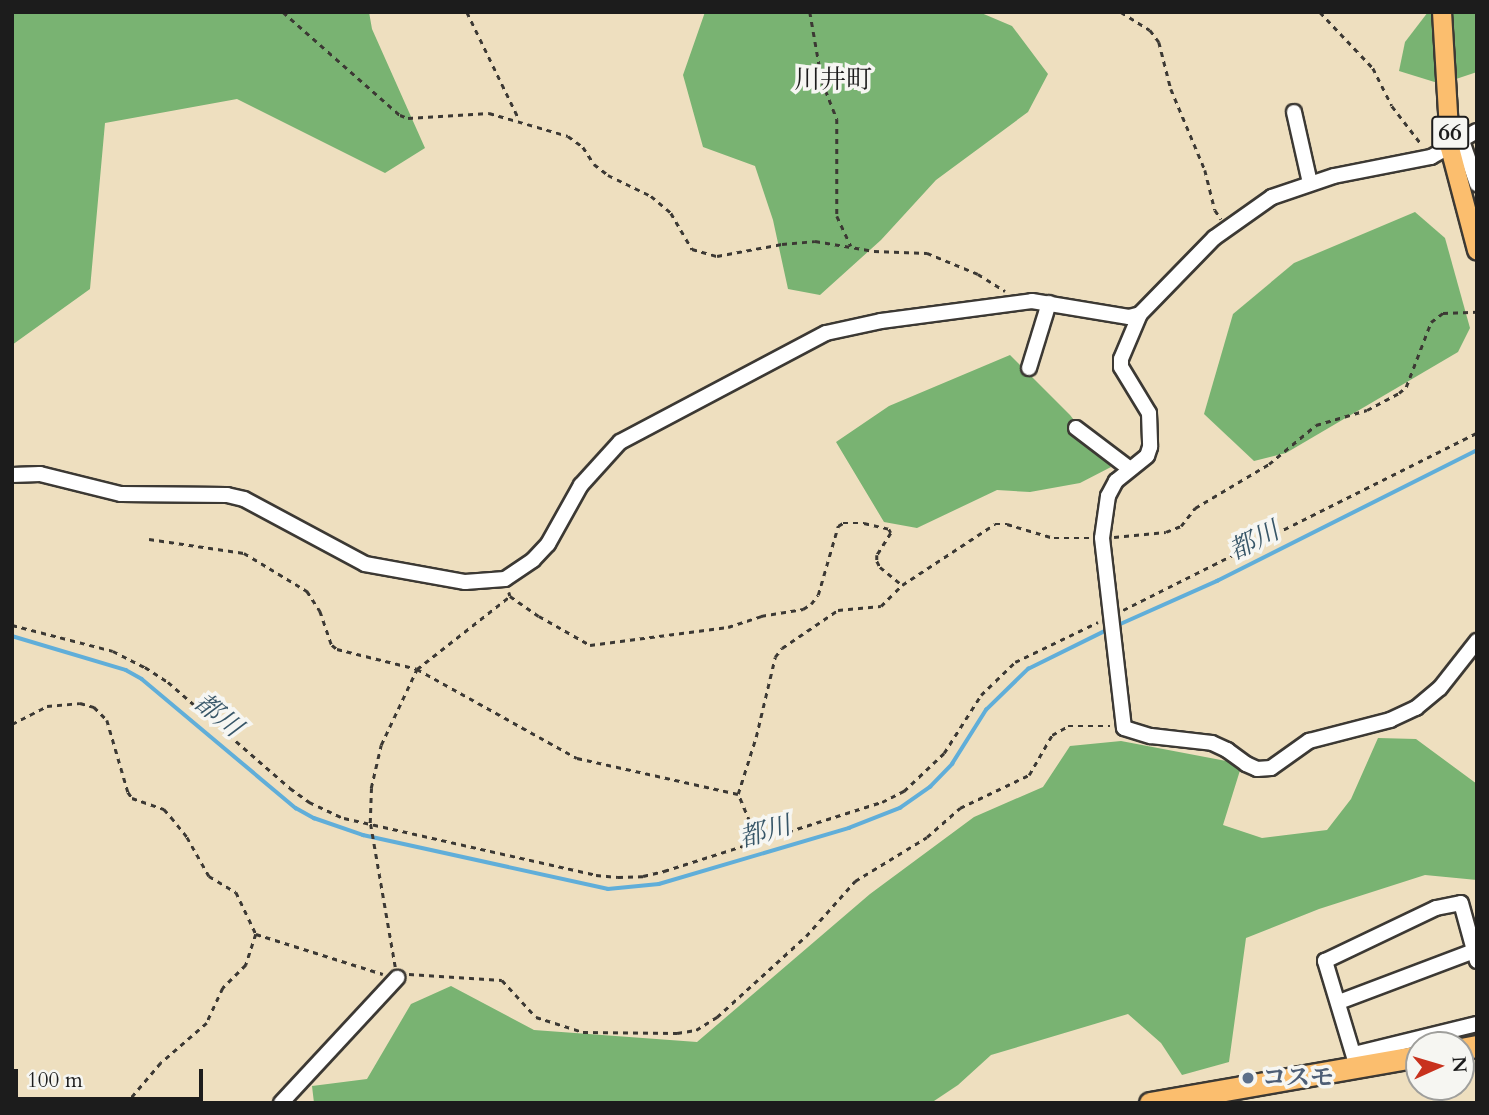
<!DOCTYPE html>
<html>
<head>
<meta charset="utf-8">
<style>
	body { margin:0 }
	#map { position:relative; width:1489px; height:1115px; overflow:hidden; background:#eedfbf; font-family:Cardo,"Noto Serif JP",serif }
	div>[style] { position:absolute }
	.forest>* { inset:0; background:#79b372 }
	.stream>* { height:3.5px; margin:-1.75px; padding:0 1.75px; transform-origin:1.75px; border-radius:1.75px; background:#60aed9 }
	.path>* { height:2.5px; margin-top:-1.25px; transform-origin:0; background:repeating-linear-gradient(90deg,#3c3934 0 5px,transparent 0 10px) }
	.roads { filter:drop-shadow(2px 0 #3c3934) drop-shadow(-2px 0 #3c3934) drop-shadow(0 2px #3c3934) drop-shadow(0 -2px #3c3934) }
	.minor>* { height:14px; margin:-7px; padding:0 7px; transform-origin:7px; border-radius:7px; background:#fff }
	.major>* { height:18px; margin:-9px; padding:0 9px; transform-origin:9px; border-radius:9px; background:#fbbe6e }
	.highway>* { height:21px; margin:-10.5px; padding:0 10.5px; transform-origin:10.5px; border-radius:10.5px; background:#fbbe6e }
	.dots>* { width:19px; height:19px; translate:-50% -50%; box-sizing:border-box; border:4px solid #f6f6f2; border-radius:50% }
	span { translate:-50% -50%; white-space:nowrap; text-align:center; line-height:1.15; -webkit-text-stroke:7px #f6f6f2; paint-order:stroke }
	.shield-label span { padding:2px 5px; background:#f6f6f2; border:2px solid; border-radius:5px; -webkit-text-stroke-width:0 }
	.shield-label { font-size:23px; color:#1c1c1c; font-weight:700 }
	.service-label { font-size:24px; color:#4e5e75; font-weight:700 }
	.left { translate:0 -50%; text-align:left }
	.neighbourhood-label { font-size:26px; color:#1c1c1c }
	.water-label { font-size:26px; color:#375668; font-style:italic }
	.frame { position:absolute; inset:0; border:14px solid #1c1c1c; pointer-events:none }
	.north { position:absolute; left:1405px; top:1031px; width:70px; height:70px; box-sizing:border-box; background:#f6f6f2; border:2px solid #9f9f9c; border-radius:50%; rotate:86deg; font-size:19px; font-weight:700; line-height:28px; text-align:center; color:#1c1c1c }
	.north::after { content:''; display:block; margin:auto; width:24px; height:32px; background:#c8321e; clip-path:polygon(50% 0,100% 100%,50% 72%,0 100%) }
	.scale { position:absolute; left:14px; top:1069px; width:189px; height:32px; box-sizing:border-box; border:4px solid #1c1c1c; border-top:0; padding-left:9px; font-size:21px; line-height:24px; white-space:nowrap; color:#1c1c1c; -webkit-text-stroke:5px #f6f6f2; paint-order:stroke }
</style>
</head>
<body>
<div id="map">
	<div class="forest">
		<i style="clip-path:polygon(12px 12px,369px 12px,372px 29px,425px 148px,385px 173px,237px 99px,105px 123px,90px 289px,12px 345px)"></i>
		<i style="clip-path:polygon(705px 12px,979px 12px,1012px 26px,1048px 74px,1028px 112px,936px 180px,881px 240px,820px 295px,788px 289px,773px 220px,755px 166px,703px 147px,683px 75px)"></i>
		<i style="clip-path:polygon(1428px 12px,1477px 12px,1477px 72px,1441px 84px,1399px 71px,1405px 42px)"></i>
		<i style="clip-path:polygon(1415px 212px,1445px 238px,1470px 328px,1458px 352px,1286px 453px,1254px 461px,1204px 414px,1233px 314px,1294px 263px)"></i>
		<i style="clip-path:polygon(1010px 355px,1070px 415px,1111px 467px,1080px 483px,1030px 492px,997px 490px,917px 528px,884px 522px,836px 442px,889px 406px)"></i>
		<i style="clip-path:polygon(1378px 738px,1416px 739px,1477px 784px,1477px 880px,1425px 875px,1319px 909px,1246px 938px,1229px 1062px,1182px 1075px,1161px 1043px,1128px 1014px,991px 1055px,958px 1085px,931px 1103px,314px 1103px,312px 1086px,367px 1079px,411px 1004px,451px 986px,534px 1030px,697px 1042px,870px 894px,974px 817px,1043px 787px,1070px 746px,1121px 741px,1242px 764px,1223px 825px,1262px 838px,1327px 830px,1351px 799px)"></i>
	</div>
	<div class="stream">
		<i style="left:1116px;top:626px;width:111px;rotate:-24deg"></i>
		<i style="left:1217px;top:581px;width:291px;rotate:-26.7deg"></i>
		<i style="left:12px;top:636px;width:119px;rotate:16.6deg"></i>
		<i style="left:126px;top:670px;width:18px;rotate:29deg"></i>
		<i style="left:142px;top:679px;width:201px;rotate:40deg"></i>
		<i style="left:296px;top:808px;width:21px;rotate:29deg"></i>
		<i style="left:314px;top:818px;width:52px;rotate:19.1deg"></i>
		<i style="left:363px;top:835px;width:251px;rotate:12.4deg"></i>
		<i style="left:608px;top:889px;width:51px;rotate:-5.6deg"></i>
		<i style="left:659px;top:884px;width:198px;rotate:-16.4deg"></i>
		<i style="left:849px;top:828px;width:55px;rotate:-21.4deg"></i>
		<i style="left:900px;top:808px;width:37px;rotate:-35deg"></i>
		<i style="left:930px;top:787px;width:32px;rotate:-46deg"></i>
		<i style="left:952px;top:764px;width:64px;rotate:-57.8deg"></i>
		<i style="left:986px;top:710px;width:59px;rotate:-44.3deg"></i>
		<i style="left:1028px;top:669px;width:90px;rotate:-26.3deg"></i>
	</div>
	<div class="path">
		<i style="left:283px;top:12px;width:156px;rotate:41.4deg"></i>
		<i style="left:400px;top:115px;width:9px;rotate:21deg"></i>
		<i style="left:408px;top:118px;width:81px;rotate:-3.5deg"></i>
		<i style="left:489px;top:113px;width:82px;rotate:16.2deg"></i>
		<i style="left:568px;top:136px;width:19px;rotate:36deg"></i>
		<i style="left:583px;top:147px;width:20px;rotate:57deg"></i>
		<i style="left:594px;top:164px;width:18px;rotate:38deg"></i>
		<i style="left:608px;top:175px;width:48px;rotate:26deg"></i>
		<i style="left:651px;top:196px;width:26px;rotate:40deg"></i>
		<i style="left:671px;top:213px;width:42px;rotate:59.7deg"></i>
		<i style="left:692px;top:249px;width:26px;rotate:16deg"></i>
		<i style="left:717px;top:256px;width:66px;rotate:-10.5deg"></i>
		<i style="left:782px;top:244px;width:33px;rotate:-5deg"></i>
		<i style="left:815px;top:241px;width:60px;rotate:9.6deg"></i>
		<i style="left:874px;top:251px;width:53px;rotate:2.2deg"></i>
		<i style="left:927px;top:253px;width:55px;rotate:22.4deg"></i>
		<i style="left:978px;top:274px;width:32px;rotate:32deg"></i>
		<i style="left:467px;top:12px;width:119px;rotate:64.1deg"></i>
		<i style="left:810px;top:12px;width:70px;rotate:80.1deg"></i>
		<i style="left:822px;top:81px;width:41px;rotate:68.5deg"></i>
		<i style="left:837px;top:119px;width:97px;rotate:90deg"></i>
		<i style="left:837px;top:216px;width:33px;rotate:65deg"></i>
		<i style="left:1121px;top:12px;width:34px;rotate:32deg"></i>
		<i style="left:1150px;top:30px;width:15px;rotate:53deg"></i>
		<i style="left:1159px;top:42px;width:49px;rotate:75.7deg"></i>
		<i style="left:1171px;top:89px;width:88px;rotate:67.2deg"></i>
		<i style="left:1205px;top:170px;width:41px;rotate:76deg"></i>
		<i style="left:1215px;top:210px;width:11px;rotate:56deg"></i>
		<i style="left:1320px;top:12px;width:77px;rotate:46.6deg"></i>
		<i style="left:1373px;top:68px;width:42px;rotate:63.4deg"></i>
		<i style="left:1392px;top:106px;width:49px;rotate:52.4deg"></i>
		<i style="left:1114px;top:537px;width:52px;rotate:-5.5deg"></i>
		<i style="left:1166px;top:532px;width:16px;rotate:-22deg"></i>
		<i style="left:1181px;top:526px;width:23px;rotate:-52deg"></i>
		<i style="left:1195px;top:508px;width:86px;rotate:-30.7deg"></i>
		<i style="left:1269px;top:464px;width:61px;rotate:-39.7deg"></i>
		<i style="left:1316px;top:425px;width:53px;rotate:-16.4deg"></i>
		<i style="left:1367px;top:410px;width:36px;rotate:-28deg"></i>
		<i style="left:1399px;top:393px;width:9px;rotate:-41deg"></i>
		<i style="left:1406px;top:387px;width:70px;rotate:-69deg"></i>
		<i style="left:1431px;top:322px;width:15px;rotate:-37deg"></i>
		<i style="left:1443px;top:313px;width:34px;rotate:-2deg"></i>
		<i style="left:149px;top:539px;width:96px;rotate:8.4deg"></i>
		<i style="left:244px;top:553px;width:74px;rotate:31.1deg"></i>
		<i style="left:307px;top:591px;width:24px;rotate:57deg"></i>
		<i style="left:320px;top:611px;width:36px;rotate:71deg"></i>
		<i style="left:332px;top:645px;width:6px;rotate:39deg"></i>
		<i style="left:337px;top:649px;width:82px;rotate:14deg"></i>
		<i style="left:417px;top:669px;width:183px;rotate:29.1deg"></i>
		<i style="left:577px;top:758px;width:165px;rotate:12.6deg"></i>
		<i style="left:509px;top:592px;width:4px;rotate:76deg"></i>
		<i style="left:510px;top:596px;width:35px;rotate:35deg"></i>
		<i style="left:539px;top:616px;width:59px;rotate:29.6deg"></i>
		<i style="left:590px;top:645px;width:139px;rotate:-7.4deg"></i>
		<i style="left:728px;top:627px;width:35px;rotate:-18deg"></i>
		<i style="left:761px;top:616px;width:43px;rotate:-9.5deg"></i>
		<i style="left:803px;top:609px;width:9px;rotate:-32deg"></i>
		<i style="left:811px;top:604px;width:11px;rotate:-52deg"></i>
		<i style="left:818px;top:595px;width:72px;rotate:-73.8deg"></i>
		<i style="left:838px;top:526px;width:6px;rotate:-31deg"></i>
		<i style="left:843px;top:523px;width:21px"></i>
		<i style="left:864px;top:523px;width:26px;rotate:13deg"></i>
		<i style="left:889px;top:529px;width:4px;rotate:63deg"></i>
		<i style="left:891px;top:533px;width:26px;rotate:122deg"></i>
		<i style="left:877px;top:555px;width:6px;rotate:90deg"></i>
		<i style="left:877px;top:561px;width:7px;rotate:63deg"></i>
		<i style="left:880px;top:567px;width:28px;rotate:39deg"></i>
		<i style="left:1123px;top:610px;width:396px;rotate:-26.6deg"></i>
		<i style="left:12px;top:625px;width:104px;rotate:14.4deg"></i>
		<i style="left:113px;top:651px;width:36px;rotate:27deg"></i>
		<i style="left:145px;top:667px;width:27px;rotate:33deg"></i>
		<i style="left:168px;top:682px;width:162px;rotate:41deg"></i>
		<i style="left:290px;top:788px;width:24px;rotate:36deg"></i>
		<i style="left:309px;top:802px;width:38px;rotate:25deg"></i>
		<i style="left:344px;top:818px;width:258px;rotate:12.7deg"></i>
		<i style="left:596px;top:875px;width:22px;rotate:5deg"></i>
		<i style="left:618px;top:877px;width:25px;rotate:-2deg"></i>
		<i style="left:643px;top:876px;width:22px;rotate:-13deg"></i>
		<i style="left:664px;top:871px;width:229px;rotate:-17.6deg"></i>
		<i style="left:882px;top:802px;width:25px;rotate:-27deg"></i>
		<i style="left:904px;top:791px;width:55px;rotate:-43.5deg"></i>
		<i style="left:944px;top:753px;width:69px;rotate:-57.5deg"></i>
		<i style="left:981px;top:695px;width:47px;rotate:-44.1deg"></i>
		<i style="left:1015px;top:662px;width:92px;rotate:-25.7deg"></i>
		<i style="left:12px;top:724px;width:39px;rotate:-27deg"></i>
		<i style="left:47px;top:706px;width:33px;rotate:-5deg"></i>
		<i style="left:80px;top:703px;width:15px;rotate:16deg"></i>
		<i style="left:94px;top:707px;width:18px;rotate:45deg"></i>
		<i style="left:107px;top:720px;width:75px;rotate:73.7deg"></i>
		<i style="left:128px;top:792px;width:7px;rotate:56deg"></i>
		<i style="left:132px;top:798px;width:34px;rotate:19deg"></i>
		<i style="left:164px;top:809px;width:11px;rotate:49deg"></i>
		<i style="left:171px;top:817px;width:26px;rotate:51deg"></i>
		<i style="left:187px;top:837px;width:45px;rotate:60.6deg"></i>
		<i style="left:209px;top:876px;width:31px;rotate:31deg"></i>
		<i style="left:236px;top:892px;width:47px;rotate:64.5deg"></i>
		<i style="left:256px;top:934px;width:33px;rotate:108deg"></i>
		<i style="left:246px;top:965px;width:33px;rotate:135deg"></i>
		<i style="left:223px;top:988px;width:38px;rotate:115deg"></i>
		<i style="left:207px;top:1023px;width:61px;rotate:139deg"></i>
		<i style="left:161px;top:1063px;width:52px;rotate:130.4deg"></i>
		<i style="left:757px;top:840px;width:50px;rotate:-112.4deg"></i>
		<i style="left:738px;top:794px;width:60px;rotate:-72.5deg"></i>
		<i style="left:756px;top:737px;width:82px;rotate:-76.6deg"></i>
		<i style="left:775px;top:657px;width:11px;rotate:-52deg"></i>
		<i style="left:782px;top:648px;width:68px;rotate:-34.2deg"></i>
		<i style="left:838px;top:610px;width:43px;rotate:-5.3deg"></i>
		<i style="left:881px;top:606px;width:30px;rotate:-45deg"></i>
		<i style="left:902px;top:585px;width:111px;rotate:-33.3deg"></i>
		<i style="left:995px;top:524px;width:12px"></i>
		<i style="left:1007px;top:524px;width:49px;rotate:16.6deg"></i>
		<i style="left:1054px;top:538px;width:36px"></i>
		<i style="left:256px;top:934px;width:133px;rotate:17.5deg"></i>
		<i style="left:395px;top:967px;width:146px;rotate:-99.8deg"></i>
		<i style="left:370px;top:823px;width:35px;rotate:-88deg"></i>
		<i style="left:371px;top:788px;width:44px;rotate:-76.9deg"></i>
		<i style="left:381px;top:745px;width:84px;rotate:-64.7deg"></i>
		<i style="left:417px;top:669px;width:118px;rotate:-38.1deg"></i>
		<i style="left:409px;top:974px;width:93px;rotate:3.7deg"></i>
		<i style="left:502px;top:980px;width:50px;rotate:47.4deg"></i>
		<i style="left:536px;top:1017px;width:49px;rotate:17.7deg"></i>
		<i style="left:583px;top:1032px;width:94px;rotate:0.6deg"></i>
		<i style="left:677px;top:1033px;width:19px;rotate:-9deg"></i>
		<i style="left:696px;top:1030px;width:25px;rotate:-32deg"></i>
		<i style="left:717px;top:1017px;width:120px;rotate:-42.3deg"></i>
		<i style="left:806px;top:936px;width:74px;rotate:-48.3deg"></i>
		<i style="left:855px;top:881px;width:84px;rotate:-31.4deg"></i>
		<i style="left:927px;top:837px;width:44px;rotate:-41.3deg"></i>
		<i style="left:960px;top:808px;width:76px;rotate:-25.6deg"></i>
		<i style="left:1029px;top:775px;width:46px;rotate:-60.1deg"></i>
		<i style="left:1052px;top:735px;width:18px;rotate:-29deg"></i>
		<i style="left:1068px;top:726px;width:42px"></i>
	</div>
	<div class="roads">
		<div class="minor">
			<i style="left:1294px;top:112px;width:73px;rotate:77.3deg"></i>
			<i style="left:1461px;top:138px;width:49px;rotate:70.8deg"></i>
			<i style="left:1140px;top:314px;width:49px;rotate:112.9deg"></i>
			<i style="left:1121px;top:359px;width:8px;rotate:90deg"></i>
			<i style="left:1121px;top:367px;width:54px;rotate:58.7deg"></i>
			<i style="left:1149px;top:413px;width:34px;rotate:88deg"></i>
			<i style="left:1150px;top:447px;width:9px;rotate:108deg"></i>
			<i style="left:1147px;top:456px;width:40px;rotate:141deg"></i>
			<i style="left:1116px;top:481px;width:17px;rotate:118deg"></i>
			<i style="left:1108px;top:496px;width:42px;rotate:98.1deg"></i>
			<i style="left:1102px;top:538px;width:191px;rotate:83.4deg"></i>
			<i style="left:1124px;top:728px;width:28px;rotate:17deg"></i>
			<i style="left:1151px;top:736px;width:61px;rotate:6.5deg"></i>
			<i style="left:1212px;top:743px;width:17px;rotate:25deg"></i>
			<i style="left:1227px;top:750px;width:24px;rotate:36deg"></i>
			<i style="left:1246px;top:764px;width:12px;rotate:24deg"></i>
			<i style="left:1257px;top:769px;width:14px;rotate:-4deg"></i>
			<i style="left:1271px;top:768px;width:47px;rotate:-35.4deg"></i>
			<i style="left:1309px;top:741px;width:84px;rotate:-14.5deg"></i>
			<i style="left:1390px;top:720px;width:29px;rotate:-25deg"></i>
			<i style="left:1416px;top:708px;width:31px;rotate:-40deg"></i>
			<i style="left:1440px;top:688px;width:60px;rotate:-51.8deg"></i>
			<i style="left:1029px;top:368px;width:68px;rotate:-72.9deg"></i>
			<i style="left:1076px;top:428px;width:68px;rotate:37.2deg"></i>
			<i style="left:12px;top:475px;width:28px;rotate:-2deg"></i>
			<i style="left:40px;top:474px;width:83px;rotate:13.9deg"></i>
			<i style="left:121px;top:494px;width:106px;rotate:0.5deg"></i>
			<i style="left:227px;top:495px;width:17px;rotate:13deg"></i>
			<i style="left:244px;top:499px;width:137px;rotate:28.2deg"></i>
			<i style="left:365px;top:564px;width:102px;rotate:10.2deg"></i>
			<i style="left:465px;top:582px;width:40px;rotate:-4.3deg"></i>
			<i style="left:505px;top:579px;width:34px;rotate:-34deg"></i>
			<i style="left:533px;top:560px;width:22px;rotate:-47deg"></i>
			<i style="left:548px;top:544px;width:68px;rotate:-60.8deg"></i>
			<i style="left:581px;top:485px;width:58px;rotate:-47.8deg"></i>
			<i style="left:620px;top:442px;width:233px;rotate:-27.9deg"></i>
			<i style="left:826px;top:333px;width:56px;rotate:-12.3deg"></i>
			<i style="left:881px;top:321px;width:152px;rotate:-7.5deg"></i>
			<i style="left:1032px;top:301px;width:98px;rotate:9.4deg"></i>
			<i style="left:1129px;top:317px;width:11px;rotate:-15deg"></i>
			<i style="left:1140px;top:314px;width:106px;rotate:-45.8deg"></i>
			<i style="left:1214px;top:238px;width:71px;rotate:-35.3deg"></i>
			<i style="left:1272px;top:197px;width:65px;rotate:-18.7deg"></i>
			<i style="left:1334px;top:176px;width:99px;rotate:-11.1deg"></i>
			<i style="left:1431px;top:157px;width:53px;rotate:-29.5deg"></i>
			<i style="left:1339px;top:1002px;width:144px;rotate:-20.7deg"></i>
			<i style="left:1354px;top:1054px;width:127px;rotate:-13.7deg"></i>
			<i style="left:1357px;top:1067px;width:111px;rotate:-106.8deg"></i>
			<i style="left:1325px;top:961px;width:123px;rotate:-25.5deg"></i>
			<i style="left:1436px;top:908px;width:25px;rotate:-11deg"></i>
			<i style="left:1461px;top:903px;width:60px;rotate:74.6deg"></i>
			<i style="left:281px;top:1103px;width:171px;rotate:-47.1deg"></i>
		</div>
		<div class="major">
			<i style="left:1442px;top:12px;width:136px;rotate:86.6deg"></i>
			<i style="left:1450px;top:148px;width:106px;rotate:75.2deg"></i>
		</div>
		<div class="highway">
			<i style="left:1461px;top:1049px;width:16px;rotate:-11deg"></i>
			<i style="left:1150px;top:1103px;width:273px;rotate:-9.9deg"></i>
		</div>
	</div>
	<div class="dots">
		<i style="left:1248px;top:1078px;background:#5c6f8a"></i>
	</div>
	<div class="shield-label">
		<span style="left:1450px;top:133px">66</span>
	</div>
	<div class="service-label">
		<span class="left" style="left:1262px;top:1078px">コスモ</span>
	</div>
	<div class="neighbourhood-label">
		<span style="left:833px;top:80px">川井町</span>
	</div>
	<div class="water-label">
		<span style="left:1254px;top:541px;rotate:-27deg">都川</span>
		<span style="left:218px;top:715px;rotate:39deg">都川</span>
		<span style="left:765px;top:832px;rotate:-16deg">都川</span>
	</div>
	<div class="frame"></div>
	<div class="north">N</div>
	<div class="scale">100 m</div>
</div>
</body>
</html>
